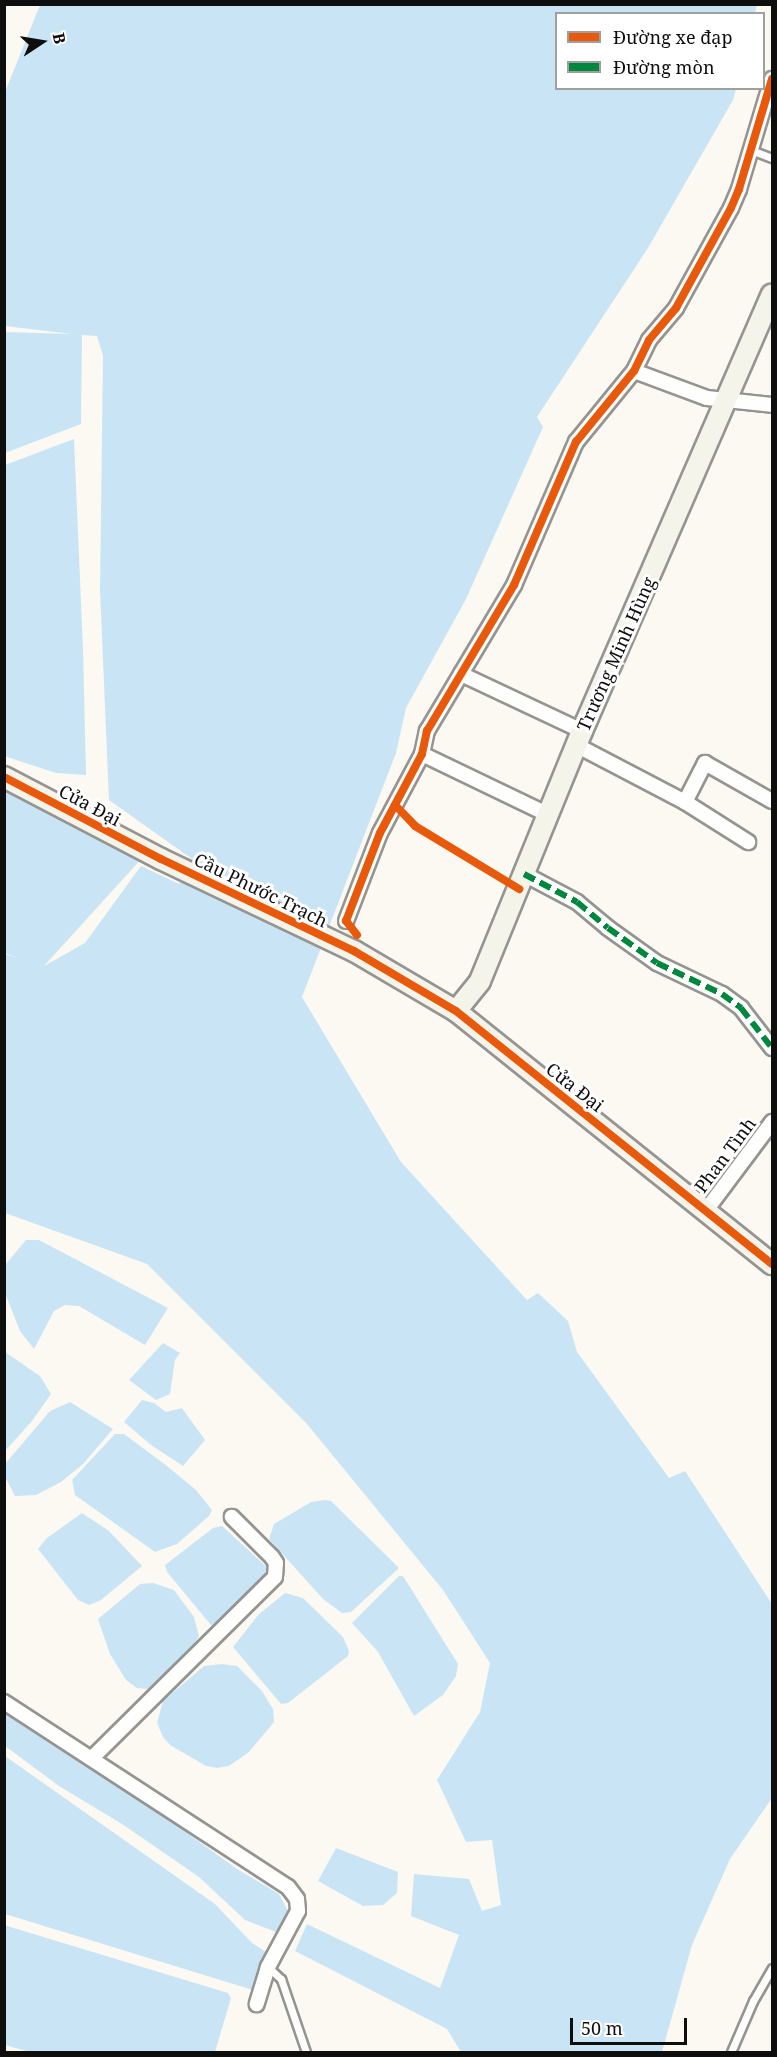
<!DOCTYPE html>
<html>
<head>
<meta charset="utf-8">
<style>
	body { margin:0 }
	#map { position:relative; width:777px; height:2057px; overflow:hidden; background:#fbf9f2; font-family:"Noto Serif",serif }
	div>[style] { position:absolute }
	.water>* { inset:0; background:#c9e5f5 }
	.roads { filter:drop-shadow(2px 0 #959491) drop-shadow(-2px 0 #959491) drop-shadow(0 2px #959491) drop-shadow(0 -2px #959491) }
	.lane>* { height:7px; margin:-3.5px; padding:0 3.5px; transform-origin:3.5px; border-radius:3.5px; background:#fefefd }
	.street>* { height:14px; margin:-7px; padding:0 7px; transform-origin:7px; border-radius:7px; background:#fefefd }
	.secondary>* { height:20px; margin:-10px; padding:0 10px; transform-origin:10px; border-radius:10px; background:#f5f4ea }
	.quiet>* { height:6px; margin-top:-3px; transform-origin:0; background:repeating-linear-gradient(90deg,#00873e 0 12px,transparent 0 18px) }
	.cycleway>* { height:8px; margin:-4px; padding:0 4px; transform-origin:4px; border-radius:4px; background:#e8590c }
	span { translate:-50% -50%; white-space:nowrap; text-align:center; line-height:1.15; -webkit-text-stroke:6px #fff; paint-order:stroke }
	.street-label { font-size:18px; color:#0e0e0e }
	.frame { position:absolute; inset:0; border:6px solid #0e0e0e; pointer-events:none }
	.legend { position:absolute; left:555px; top:12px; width:210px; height:78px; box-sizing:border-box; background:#fff; border:2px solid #9f9f9f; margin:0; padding:8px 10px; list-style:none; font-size:18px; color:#0e0e0e }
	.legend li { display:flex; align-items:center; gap:12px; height:30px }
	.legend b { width:30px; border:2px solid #9f9f9f }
	.north { position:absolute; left:12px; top:12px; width:60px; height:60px; -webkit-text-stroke:4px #fff; paint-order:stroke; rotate:78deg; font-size:16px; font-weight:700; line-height:24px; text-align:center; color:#0e0e0e }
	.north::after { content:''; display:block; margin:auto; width:21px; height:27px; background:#0e0e0e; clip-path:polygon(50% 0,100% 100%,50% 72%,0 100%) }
	.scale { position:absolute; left:570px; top:2018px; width:117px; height:27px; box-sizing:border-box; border:3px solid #0e0e0e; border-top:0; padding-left:8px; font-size:18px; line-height:21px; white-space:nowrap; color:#0e0e0e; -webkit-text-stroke:4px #fff; paint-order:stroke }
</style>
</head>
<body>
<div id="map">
	<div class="water">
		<i style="clip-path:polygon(40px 5px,757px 5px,755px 14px,556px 14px,556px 88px,736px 89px,733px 100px,648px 248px,537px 417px,543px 427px,466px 599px,406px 708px,396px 753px,302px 997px,401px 1162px,527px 1300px,538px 1293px,568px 1321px,577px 1352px,669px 1478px,685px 1471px,772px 1604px,772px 1798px,730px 1859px,692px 1945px,662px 2052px,461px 2052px,447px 2029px,295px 1951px,307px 1924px,440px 1988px,459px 1935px,411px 1916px,414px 1874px,469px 1879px,482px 1911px,501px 1905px,492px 1840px,466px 1842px,437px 1780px,480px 1712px,490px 1663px,443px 1590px,307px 1424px,147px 1264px,5px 1213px,5px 954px,17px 958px,5px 953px,4px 790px,143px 857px,44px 966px,85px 943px,141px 866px,179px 884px,192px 859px,109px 800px,100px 590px,103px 356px,97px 336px,82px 335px,81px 424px,5px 453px,5px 332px,72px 334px,5px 326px,5px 92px)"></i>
		<i style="clip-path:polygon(74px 439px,83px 649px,86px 775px,56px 773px,4px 756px,5px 465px)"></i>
		<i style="clip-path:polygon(26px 1240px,39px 1240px,168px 1308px,145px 1345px,79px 1306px,65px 1305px,54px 1311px,34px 1349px,20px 1331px,5px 1293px,5px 1265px)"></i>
		<i style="clip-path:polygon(163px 1343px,180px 1353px,175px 1360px,170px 1394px,156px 1400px,129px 1380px)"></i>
		<i style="clip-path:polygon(5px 1352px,40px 1376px,51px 1394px,32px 1421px,5px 1451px)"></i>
		<i style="clip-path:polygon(142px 1400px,154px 1403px,166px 1412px,182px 1408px,205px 1440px,183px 1466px,151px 1445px,124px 1422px)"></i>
		<i style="clip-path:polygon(70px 1402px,113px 1429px,83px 1464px,61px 1482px,36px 1495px,15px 1496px,5px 1477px,5px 1464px,50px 1411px)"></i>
		<i style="clip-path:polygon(115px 1434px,124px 1434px,167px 1466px,196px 1490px,212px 1510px,209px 1516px,177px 1544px,155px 1552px,75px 1495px,72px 1480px)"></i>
		<i style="clip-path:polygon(325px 1500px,331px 1501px,399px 1568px,351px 1612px,342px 1613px,323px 1599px,269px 1539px,274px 1524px,311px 1502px)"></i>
		<i style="clip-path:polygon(82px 1513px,109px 1531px,142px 1566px,101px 1600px,89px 1605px,78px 1600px,38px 1549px,47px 1538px)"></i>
		<i style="clip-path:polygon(222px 1526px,267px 1567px,264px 1577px,214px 1625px,211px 1625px,167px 1572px,165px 1565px,213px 1528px)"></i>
		<i style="clip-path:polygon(399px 1576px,403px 1576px,458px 1664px,456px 1676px,443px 1695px,414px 1716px,378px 1652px,352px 1623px)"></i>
		<i style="clip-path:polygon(153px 1583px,174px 1590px,194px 1617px,199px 1636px,189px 1653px,166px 1679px,147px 1689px,137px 1688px,126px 1680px,110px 1654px,98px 1619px,140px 1584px)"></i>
		<i style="clip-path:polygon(285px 1593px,303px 1598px,343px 1637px,349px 1651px,348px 1656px,288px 1703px,281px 1704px,233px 1647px,259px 1614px)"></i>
		<i style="clip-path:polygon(222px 1664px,237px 1666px,262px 1691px,273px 1709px,274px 1722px,249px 1752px,229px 1766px,217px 1768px,206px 1766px,170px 1745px,163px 1737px,157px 1723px,163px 1701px,204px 1666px)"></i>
		<i style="clip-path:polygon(5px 1714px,176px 1825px,237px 1869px,279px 1894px,289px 1913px,276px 1932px,245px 1920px,199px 1877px,122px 1824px,59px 1786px,5px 1746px)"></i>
		<i style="clip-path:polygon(5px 1756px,215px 1904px,252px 1943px,266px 1952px,253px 1990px,5px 1914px)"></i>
		<i style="clip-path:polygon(336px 1848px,398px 1872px,397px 1893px,383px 1905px,363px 1906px,318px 1881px)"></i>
		<i style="clip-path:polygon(4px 1925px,228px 1993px,231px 1998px,215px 2052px,30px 2052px,5px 2045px)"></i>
	</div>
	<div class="roads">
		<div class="lane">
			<i style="left:751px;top:150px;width:22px;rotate:21deg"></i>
			<i style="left:268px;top:1967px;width:18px;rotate:43deg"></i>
			<i style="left:281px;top:1979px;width:77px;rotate:71.1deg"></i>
			<i style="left:731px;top:2052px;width:56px;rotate:-66.7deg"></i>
			<i style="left:753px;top:2001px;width:38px;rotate:-60deg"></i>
		</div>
		<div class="street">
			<i style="left:634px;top:371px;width:78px;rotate:20.3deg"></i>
			<i style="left:707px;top:398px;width:65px;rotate:6.1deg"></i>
			<i style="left:461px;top:674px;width:134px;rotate:25.2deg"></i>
			<i style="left:576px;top:745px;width:123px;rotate:27.6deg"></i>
			<i style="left:685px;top:802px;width:75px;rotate:32.4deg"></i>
			<i style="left:422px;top:754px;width:141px;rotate:25.7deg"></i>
			<i style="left:685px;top:802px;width:44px;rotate:-62.9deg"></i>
			<i style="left:705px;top:763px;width:77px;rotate:29.6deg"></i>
			<i style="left:524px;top:874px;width:60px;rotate:27.8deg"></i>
			<i style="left:577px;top:902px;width:40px;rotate:40deg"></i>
			<i style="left:608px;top:928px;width:60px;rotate:35.5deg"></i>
			<i style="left:657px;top:963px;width:72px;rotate:25.5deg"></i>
			<i style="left:722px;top:994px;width:24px;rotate:36deg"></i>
			<i style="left:741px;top:1008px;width:51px;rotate:52.2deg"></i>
			<i style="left:346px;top:921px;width:94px;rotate:-68.9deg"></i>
			<i style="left:380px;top:833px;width:89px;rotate:-62deg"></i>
			<i style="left:422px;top:754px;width:24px;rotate:-78deg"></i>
			<i style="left:427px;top:731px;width:170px;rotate:-59.2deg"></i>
			<i style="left:514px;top:585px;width:156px;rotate:-66.6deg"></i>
			<i style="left:576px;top:442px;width:92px;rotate:-50.8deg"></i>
			<i style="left:634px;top:371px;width:34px;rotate:-64deg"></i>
			<i style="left:649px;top:340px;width:42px;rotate:-49.8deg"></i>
			<i style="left:676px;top:308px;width:114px;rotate:-61.2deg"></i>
			<i style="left:731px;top:208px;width:21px;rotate:-67deg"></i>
			<i style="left:739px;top:189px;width:115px;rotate:-73.3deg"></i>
			<i style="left:707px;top:1209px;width:109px;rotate:-53.2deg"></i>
			<i style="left:4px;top:1702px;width:339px;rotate:33.1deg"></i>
			<i style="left:288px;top:1887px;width:15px;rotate:53deg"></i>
			<i style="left:297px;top:1899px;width:12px;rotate:85deg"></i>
			<i style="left:298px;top:1911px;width:64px;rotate:118.2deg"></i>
			<i style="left:268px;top:1967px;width:39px;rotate:107deg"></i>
			<i style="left:92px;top:1758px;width:257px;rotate:-44.7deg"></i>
			<i style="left:275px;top:1577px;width:14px;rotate:-86deg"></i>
			<i style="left:276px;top:1563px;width:7px;rotate:-124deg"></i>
			<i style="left:272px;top:1557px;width:57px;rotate:-135deg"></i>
		</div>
		<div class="secondary">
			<i style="left:4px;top:777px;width:177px;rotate:27.6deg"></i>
			<i style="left:161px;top:859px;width:214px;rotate:25.5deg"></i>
			<i style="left:354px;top:951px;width:118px;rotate:30.5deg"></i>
			<i style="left:456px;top:1011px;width:405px;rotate:38.7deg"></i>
			<i style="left:456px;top:1011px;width:38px;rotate:-51deg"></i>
			<i style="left:480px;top:981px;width:270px;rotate:-67.8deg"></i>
			<i style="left:582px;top:731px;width:476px;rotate:-66.5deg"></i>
		</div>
	</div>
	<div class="quiet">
		<i style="left:524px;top:874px;width:60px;rotate:27.8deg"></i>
		<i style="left:577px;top:902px;width:40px;rotate:40deg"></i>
		<i style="left:608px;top:928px;width:60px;rotate:35.5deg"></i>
		<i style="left:657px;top:963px;width:72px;rotate:25.5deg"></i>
		<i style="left:722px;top:994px;width:24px;rotate:36deg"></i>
		<i style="left:741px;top:1008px;width:51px;rotate:52.2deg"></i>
	</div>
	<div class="cycleway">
		<i style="left:4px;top:777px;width:177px;rotate:27.6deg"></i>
		<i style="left:161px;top:859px;width:214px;rotate:25.5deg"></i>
		<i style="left:354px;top:951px;width:118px;rotate:30.5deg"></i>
		<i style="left:456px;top:1011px;width:405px;rotate:38.7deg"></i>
		<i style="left:395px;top:805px;width:29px;rotate:46deg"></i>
		<i style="left:415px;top:826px;width:122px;rotate:31.2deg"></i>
		<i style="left:357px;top:935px;width:18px;rotate:-128deg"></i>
		<i style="left:346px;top:921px;width:94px;rotate:-68.9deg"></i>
		<i style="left:380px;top:833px;width:89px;rotate:-62deg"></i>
		<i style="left:422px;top:754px;width:24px;rotate:-78deg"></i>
		<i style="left:427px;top:731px;width:170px;rotate:-59.2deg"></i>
		<i style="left:514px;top:585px;width:156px;rotate:-66.6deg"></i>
		<i style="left:576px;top:442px;width:92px;rotate:-50.8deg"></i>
		<i style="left:634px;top:371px;width:34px;rotate:-64deg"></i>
		<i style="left:649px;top:340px;width:42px;rotate:-49.8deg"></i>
		<i style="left:676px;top:308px;width:114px;rotate:-61.2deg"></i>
		<i style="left:731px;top:208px;width:21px;rotate:-67deg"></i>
		<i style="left:739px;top:189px;width:115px;rotate:-73.3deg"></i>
	</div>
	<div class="street-label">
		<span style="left:616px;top:654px;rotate:-66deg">Trương Minh Hùng</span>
		<span style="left:90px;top:805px;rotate:28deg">Cửa Đại</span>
		<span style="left:261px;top:890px;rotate:26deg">Cầu Phước Trạch</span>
		<span style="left:575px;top:1087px;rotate:38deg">Cửa Đại</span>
		<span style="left:725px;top:1155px;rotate:-53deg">Phan Tình</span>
	</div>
	<div class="frame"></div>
	<ul class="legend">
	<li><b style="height:8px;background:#e8590c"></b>Đường xe đạp</li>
	<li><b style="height:8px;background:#00873e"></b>Đường mòn</li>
	</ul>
	<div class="north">B</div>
	<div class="scale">50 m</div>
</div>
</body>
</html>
